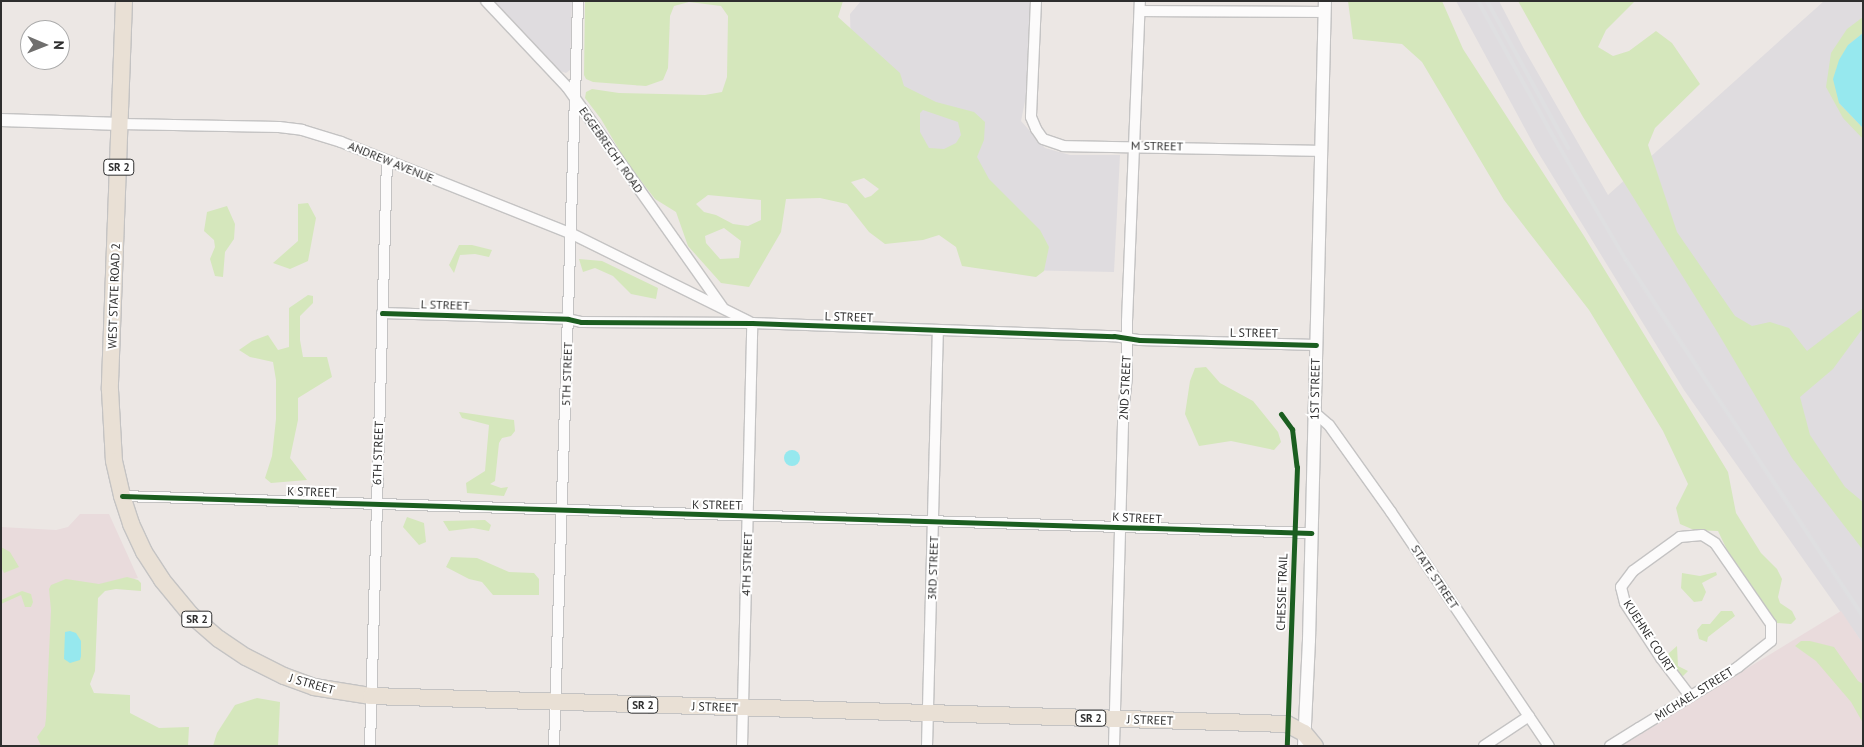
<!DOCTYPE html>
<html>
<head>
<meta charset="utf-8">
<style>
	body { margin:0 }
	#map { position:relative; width:1864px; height:747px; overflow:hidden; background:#ece7e4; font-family:"PT Sans",sans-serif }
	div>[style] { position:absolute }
	.industrial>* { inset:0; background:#dfdcdf }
	.medical>* { inset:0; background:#e9dbdc }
	.green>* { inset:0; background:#d5e7bc }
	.water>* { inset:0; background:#96e8ee }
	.round { border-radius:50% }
	.roads { filter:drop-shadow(1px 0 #c4c3c3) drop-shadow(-1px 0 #c4c3c3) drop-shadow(0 1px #c4c3c3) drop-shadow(0 -1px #c4c3c3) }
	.minor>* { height:10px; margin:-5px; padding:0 5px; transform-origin:5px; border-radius:5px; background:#fcfbfb }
	.tertiary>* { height:12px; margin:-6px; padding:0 6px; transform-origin:6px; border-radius:6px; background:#fcfbfb }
	.primary>* { height:16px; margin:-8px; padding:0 8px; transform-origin:8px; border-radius:8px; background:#e9e0d5 }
	.rail>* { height:4px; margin:-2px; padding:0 2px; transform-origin:2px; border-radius:2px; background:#dfdfe1 }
	.cycleway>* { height:5px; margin:-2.5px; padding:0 2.5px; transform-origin:2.5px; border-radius:2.5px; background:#1b5e20 }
	span { translate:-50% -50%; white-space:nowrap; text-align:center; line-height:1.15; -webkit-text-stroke:4px #fff; paint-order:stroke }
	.shield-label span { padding:1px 4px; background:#fff; border:1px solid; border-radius:4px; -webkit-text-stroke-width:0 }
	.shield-label { font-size:11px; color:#2e2e2e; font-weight:700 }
	.street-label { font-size:12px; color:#2e2e2e }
	.frame { position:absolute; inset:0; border:2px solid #2e2e2e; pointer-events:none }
	.north { position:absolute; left:20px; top:20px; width:50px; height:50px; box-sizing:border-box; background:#fff; border:1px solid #ababab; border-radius:50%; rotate:91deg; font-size:14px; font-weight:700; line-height:20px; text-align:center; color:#2e2e2e }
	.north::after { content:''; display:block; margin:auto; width:18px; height:22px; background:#706f6e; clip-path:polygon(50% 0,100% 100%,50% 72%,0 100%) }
</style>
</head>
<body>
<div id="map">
	<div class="industrial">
		<i style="clip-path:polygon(493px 1px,572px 1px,570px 70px,566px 73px,560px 71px)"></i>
		<i style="clip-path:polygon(861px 1px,1031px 1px,1029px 81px,1021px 121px,1045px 148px,1070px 155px,1120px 155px,1114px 272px,1015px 270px,853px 118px,850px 14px)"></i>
		<i style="clip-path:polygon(1456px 1px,1499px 1px,1524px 49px,1608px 195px,1824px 1px,1863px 1px,1863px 644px,1684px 390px,1536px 149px)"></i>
	</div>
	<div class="medical">
		<i style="clip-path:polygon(80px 514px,109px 514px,138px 578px,54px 597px,48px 746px,1px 746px,1px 527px,56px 530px,68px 527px)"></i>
		<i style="clip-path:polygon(1841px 611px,1863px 644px,1863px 746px,1620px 746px)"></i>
	</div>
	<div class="green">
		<i style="clip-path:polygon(evenodd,585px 1px,843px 1px,838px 17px,900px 73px,904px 86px,936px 102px,974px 112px,985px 122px,984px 140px,977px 157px,989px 179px,1040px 230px,1049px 247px,1044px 271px,1036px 277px,962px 266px,956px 247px,939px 235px,923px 240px,885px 244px,869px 232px,847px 204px,820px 198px,786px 199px,781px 232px,749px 287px,721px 283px,688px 246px,676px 212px,655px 199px,625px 160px,601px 119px,585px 98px,586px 92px,592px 89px,619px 93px,705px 95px,722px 92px,727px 77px,728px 16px,721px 6px,689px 2px,674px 6px,670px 16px,668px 68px,663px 80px,646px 86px,593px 82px,586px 79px,584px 75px,585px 1px,923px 110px,958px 122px,961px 135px,956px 143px,944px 149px,929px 148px,920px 132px,920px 113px,923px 110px,585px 1px,864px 178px,879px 189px,871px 196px,865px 198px,851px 182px,864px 178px,585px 1px,708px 195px,761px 200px,761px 220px,748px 226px,733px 224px,716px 215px,704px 212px,696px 204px,708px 195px,585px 1px,724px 228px,741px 241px,739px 258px,720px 259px,706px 243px,705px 236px,724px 228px)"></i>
		<i style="clip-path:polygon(1348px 1px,1442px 1px,1463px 49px,1584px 236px,1728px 472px,1736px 513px,1761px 553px,1777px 569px,1782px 579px,1778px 597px,1780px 603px,1792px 611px,1796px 619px,1791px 624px,1777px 623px,1728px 552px,1718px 531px,1694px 530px,1680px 524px,1676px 508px,1688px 484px,1663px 431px,1589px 310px,1504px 200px,1422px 62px,1402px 44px,1353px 39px)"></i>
		<i style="clip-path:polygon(1518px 1px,1635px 1px,1606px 30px,1598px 47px,1613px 56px,1629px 51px,1656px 31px,1672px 43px,1700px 84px,1655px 128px,1648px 145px,1677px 232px,1735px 316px,1752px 326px,1770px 322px,1789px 328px,1807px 351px,1863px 308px,1863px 328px,1833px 369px,1800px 397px,1810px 435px,1845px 487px,1863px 502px,1863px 550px,1792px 458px,1718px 333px,1583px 117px)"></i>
		<i style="clip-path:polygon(1863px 17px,1863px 33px,1848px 45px,1839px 103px,1863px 128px,1863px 139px,1843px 118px,1826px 87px,1831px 53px,1847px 29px)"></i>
		<i style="clip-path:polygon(308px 203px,316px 218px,308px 261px,290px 269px,273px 263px,298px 241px,298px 204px)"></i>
		<i style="clip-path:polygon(227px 206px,235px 224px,234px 239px,225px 252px,223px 277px,215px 276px,210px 259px,215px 247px,214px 240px,204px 231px,207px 212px)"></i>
		<i style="clip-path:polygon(459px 245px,472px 245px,492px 250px,489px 257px,475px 254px,460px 255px,454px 273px,449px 265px)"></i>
		<i style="clip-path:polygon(579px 259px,602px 261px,658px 288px,656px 299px,631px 294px,613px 276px,595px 268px,583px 272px)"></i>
		<i style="clip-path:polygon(308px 295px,313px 296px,313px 303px,300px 316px,300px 340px,303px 357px,327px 357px,332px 377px,298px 398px,298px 420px,290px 458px,307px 480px,271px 483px,265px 478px,272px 456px,276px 419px,276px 380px,273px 362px,250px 357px,239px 350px,252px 341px,268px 335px,278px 350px,289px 347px,289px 308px)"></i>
		<i style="clip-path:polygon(1206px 367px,1220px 383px,1253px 401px,1278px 432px,1281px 442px,1274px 450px,1231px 441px,1199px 446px,1185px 414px,1190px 381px,1195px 368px)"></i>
		<i style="clip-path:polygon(459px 412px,514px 420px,515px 431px,511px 436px,502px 438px,499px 443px,495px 481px,490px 484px,501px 488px,508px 487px,504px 496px,467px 493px,466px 483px,485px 471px,489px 425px,462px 418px)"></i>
		<i style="clip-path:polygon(407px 517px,424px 523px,426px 542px,419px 545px,403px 527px)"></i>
		<i style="clip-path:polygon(485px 520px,491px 525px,489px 531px,473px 528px,449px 531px,443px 521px)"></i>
		<i style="clip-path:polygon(1px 547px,10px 552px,19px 567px,4px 573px,1px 567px)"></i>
		<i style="clip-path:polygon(451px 557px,477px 558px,509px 572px,534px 573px,539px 579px,539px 595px,493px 595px,482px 582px,469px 579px,446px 567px)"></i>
		<i style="clip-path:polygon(1716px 572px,1717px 575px,1702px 583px,1706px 592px,1702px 601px,1694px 602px,1681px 588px,1682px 573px,1700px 576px)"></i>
		<i style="clip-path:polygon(127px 577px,138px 580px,141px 583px,141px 591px,116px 589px,105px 591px,98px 598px,95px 671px,90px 684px,94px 693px,130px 695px,130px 713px,159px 728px,189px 727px,188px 746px,41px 746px,37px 737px,45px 726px,46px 718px,51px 610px,49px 589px,51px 585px,66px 579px,99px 584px)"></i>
		<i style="clip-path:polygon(22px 591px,31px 594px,33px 602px,31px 607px,25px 607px,21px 595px,1px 604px,1px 600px)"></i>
		<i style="clip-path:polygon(1721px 611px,1732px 611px,1735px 616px,1708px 637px,1707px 642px,1699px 639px,1697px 630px,1702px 624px,1710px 624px)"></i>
		<i style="clip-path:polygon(1801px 641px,1810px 641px,1834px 647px,1858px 681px,1863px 684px,1863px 723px,1851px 702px,1816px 661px,1795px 646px)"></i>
		<i style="clip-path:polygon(1677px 646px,1678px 666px,1688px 671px,1683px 676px,1675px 673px,1666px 660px,1669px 653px)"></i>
		<i style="clip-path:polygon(257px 698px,280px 702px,278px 746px,213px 746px,217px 733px,235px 705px)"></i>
	</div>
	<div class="water">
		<i style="clip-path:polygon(1863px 33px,1863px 128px,1839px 103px,1833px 79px,1839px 60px,1848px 45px)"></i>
		<i class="round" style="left:784px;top:450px;width:16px;height:16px"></i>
		<i style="clip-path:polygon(70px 631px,76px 633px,81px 641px,81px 656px,80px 660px,70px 663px,64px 659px,65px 632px)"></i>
	</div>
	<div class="roads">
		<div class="minor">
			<i style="left:486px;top:1px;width:118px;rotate:46.7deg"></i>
			<i style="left:567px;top:87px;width:269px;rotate:54.8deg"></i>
			<i style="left:1036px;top:1px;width:116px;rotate:92.5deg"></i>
			<i style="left:1031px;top:117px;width:13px;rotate:67deg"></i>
			<i style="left:1036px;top:129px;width:12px;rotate:55deg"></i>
			<i style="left:1043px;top:139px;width:21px;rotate:19deg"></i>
			<i style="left:1063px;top:146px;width:258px;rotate:1.1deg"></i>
			<i style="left:1140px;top:11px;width:184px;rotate:0.3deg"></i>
			<i style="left:121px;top:124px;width:158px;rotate:1.1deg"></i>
			<i style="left:279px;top:127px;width:23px;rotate:7deg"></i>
			<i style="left:302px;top:130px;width:41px;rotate:17.1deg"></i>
			<i style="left:341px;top:142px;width:246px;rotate:21.7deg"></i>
			<i style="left:570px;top:233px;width:199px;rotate:26.3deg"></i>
			<i style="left:382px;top:313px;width:186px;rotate:1.8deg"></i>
			<i style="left:568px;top:319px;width:13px;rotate:13deg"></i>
			<i style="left:581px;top:322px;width:171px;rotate:0.3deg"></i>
			<i style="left:752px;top:323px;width:362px;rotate:2.1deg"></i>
			<i style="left:1114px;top:336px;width:26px;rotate:9deg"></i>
			<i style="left:1140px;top:340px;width:176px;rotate:1.6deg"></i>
			<i style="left:1315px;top:413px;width:18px;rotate:41deg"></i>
			<i style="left:1329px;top:425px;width:107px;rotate:54.5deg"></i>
			<i style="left:1391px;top:512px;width:282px;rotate:56deg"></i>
			<i style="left:122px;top:496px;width:1190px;rotate:1.78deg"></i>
			<i style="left:370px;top:746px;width:585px;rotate:-88.34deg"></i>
			<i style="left:554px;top:746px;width:745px;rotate:-88.15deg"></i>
			<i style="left:742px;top:746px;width:423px;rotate:-88.6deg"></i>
			<i style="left:927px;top:746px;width:416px;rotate:-88.5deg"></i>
			<i style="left:1114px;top:746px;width:332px;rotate:-88.4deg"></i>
			<i style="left:1123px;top:414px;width:39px;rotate:-84deg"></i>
			<i style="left:1127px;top:375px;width:54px;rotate:-90deg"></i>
			<i style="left:1127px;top:321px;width:320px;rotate:-87.7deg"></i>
			<i style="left:1484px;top:746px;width:54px;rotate:-33.7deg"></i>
			<i style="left:1610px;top:746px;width:34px;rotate:-32deg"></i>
			<i style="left:1639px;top:728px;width:116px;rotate:-31.6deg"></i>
			<i style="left:1738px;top:667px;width:42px;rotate:-38.2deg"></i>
			<i style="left:1771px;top:641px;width:17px;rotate:-90deg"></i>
			<i style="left:1771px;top:624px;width:98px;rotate:-124.7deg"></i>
			<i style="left:1715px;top:543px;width:15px;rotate:-148deg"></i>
			<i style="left:1702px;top:535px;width:22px;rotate:175deg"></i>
			<i style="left:1680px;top:537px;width:58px;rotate:144.1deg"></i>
			<i style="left:1633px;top:571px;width:20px;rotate:127deg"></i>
			<i style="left:1621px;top:587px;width:16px;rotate:76deg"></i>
			<i style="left:1625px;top:603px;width:66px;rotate:56.8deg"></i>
			<i style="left:1661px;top:658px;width:48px;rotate:52.7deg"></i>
		</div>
		<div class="tertiary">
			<i style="left:1px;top:120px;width:120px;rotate:1.9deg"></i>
			<i style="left:1304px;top:746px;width:106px;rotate:-87.3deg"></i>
			<i style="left:1309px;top:640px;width:639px;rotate:-88.57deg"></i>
		</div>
		<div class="primary">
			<i style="left:124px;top:1px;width:389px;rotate:92.1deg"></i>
			<i style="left:110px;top:390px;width:71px;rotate:86.8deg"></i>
			<i style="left:114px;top:461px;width:36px;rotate:77deg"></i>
			<i style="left:122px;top:496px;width:29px;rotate:72deg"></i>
			<i style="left:131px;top:524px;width:31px;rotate:65deg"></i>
			<i style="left:144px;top:552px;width:33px;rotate:57deg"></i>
			<i style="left:162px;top:580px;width:44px;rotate:50.5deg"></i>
			<i style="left:190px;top:614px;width:38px;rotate:41deg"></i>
			<i style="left:219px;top:639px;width:32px;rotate:34deg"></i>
			<i style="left:246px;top:657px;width:42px;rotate:26.6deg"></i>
			<i style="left:284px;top:676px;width:32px;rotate:20deg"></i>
			<i style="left:314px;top:687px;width:58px;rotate:9deg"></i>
			<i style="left:371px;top:696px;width:916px;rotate:1.75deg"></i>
			<i style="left:1287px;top:724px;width:19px;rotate:28deg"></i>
			<i style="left:1304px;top:733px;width:17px;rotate:50deg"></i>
		</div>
	</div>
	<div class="rail">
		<i style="left:1478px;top:1px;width:157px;rotate:61deg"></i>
		<i style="left:1554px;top:138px;width:142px;rotate:59.5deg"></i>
		<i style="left:1626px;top:260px;width:429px;rotate:56.4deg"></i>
		<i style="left:1487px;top:1px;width:168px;rotate:61.1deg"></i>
	</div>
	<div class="cycleway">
		<i style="left:382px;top:313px;width:186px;rotate:1.8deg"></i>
		<i style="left:568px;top:319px;width:13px;rotate:13deg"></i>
		<i style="left:581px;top:322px;width:171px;rotate:0.3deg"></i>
		<i style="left:752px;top:323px;width:362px;rotate:2.1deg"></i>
		<i style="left:1114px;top:336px;width:26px;rotate:9deg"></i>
		<i style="left:1140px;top:340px;width:176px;rotate:1.6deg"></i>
		<i style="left:1281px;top:414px;width:19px;rotate:54deg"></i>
		<i style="left:1292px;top:429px;width:38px;rotate:83deg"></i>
		<i style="left:1297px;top:467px;width:279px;rotate:92.1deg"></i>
		<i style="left:122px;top:496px;width:1190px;rotate:1.78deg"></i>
	</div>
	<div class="shield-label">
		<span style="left:119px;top:167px">SR 2</span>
		<span style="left:197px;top:619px">SR 2</span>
		<span style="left:643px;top:705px">SR 2</span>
		<span style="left:1091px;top:718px">SR 2</span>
	</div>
	<div class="street-label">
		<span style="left:1157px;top:146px;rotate:1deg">M STREET</span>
		<span style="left:611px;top:150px;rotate:55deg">EGGEBRECHT ROAD</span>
		<span style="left:391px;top:162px;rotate:22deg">ANDREW AVENUE</span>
		<span style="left:114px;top:296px;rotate:-88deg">WEST STATE ROAD 2</span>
		<span style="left:445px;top:305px;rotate:2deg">L STREET</span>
		<span style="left:849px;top:317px;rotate:2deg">L STREET</span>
		<span style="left:1254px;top:333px;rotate:1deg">L STREET</span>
		<span style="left:567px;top:374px;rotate:-88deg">5TH STREET</span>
		<span style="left:1125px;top:388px;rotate:-87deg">2ND STREET</span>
		<span style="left:1315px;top:389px;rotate:-89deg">1ST STREET</span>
		<span style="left:378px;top:453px;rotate:-88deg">6TH STREET</span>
		<span style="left:312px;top:492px;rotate:2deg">K STREET</span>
		<span style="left:717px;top:505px;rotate:1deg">K STREET</span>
		<span style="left:1137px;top:518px;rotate:3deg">K STREET</span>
		<span style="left:747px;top:564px;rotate:-88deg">4TH STREET</span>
		<span style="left:933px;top:568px;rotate:-88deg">3RD STREET</span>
		<span style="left:1435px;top:577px;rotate:56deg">STATE STREET</span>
		<span style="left:1282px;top:592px;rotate:-88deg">CHESSIE TRAIL</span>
		<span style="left:1649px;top:636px;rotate:57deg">KUEHNE COURT</span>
		<span style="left:312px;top:684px;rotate:16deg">J STREET</span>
		<span style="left:1694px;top:694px;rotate:-32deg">MICHAEL STREET</span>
		<span style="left:715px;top:707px;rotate:2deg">J STREET</span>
		<span style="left:1150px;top:720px;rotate:2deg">J STREET</span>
	</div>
	<div class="frame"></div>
	<div class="north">N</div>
</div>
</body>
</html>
